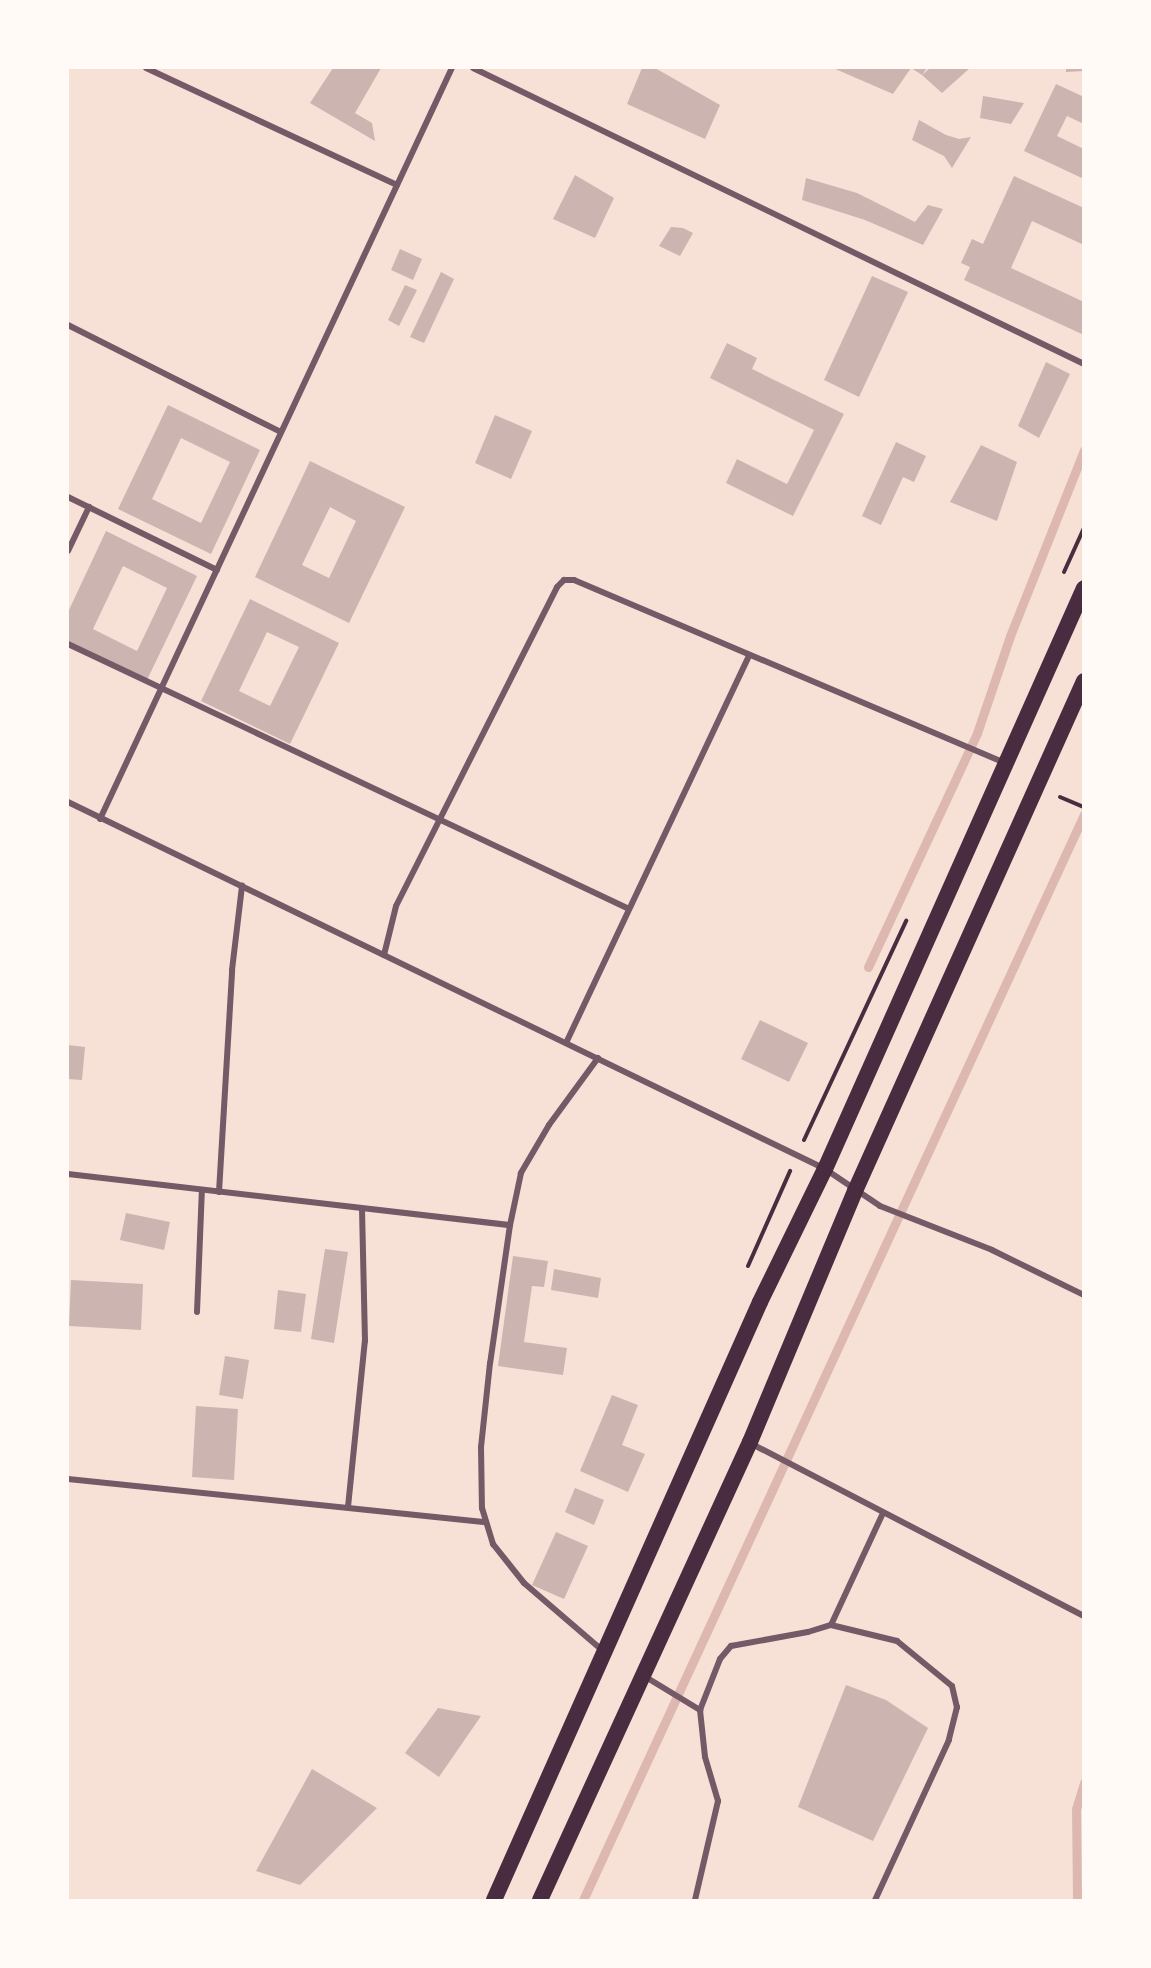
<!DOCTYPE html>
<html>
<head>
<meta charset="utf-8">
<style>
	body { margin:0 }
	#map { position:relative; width:1151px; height:1968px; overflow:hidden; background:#f7e1d7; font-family:Lora,serif }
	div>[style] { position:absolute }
	.stream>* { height:9px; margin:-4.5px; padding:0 4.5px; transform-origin:4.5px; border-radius:4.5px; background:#dcb8b0 }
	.building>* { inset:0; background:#ccb4b1 }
	.path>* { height:4px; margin:-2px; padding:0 2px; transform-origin:2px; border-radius:2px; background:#4a2c40 }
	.minor>* { height:6px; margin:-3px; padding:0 3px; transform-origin:3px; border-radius:3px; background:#755966 }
	.trunk>* { height:16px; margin:-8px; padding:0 8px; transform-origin:8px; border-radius:8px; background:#4a2c40 }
	span { translate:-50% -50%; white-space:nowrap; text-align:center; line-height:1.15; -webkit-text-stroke:5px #fffaf5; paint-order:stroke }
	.frame { position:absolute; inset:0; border:69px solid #fffaf5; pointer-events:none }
</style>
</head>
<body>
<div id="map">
	<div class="stream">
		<i style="left:868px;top:967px;width:258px;rotate:-65deg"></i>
		<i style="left:977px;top:733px;width:102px;rotate:-71.2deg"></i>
		<i style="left:1010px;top:636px;width:200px;rotate:-68.3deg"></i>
		<i style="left:583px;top:1900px;width:1196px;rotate:-65.23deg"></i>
		<i style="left:1077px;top:1900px;width:91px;rotate:-90.6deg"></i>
		<i style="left:1076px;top:1809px;width:28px;rotate:-73deg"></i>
	</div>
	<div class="building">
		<i style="clip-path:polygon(333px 68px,381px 68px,355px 113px,372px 123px,375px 141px,310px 103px)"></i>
		<i style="clip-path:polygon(642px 68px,655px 68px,720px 105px,705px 139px,627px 104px)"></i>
		<i style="clip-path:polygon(833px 68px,927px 68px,922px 75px,911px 68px,893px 94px)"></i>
		<i style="clip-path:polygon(930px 68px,970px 68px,942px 93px,922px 75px)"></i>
		<i style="clip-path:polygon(1066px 68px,1084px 68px,1084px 71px,1066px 72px)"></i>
		<i style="clip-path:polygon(1056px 84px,1084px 97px,1084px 124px,1067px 116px,1057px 136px,1084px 149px,1084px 179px,1024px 151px)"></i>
		<i style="clip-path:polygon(983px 96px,1024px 103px,1011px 124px,980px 118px)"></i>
		<i style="clip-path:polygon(919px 120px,946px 135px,959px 139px,971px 137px,952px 168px,944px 156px,912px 140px)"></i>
		<i style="clip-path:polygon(575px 175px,614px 198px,595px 238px,553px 219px)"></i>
		<i style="clip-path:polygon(1014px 176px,1084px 208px,1084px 245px,1032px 221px,1011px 268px,1084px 302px,1084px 335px,964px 280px,970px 267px,961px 263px,972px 239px,983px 244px)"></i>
		<i style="clip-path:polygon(806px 178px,857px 193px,915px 222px,928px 205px,943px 209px,923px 245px,865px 220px,802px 200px)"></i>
		<i style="clip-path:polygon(671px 227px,683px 228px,693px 233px,680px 256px,659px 246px)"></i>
		<i style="clip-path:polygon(400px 249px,422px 259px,413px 280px,391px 270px)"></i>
		<i style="clip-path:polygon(441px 272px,454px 279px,424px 343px,410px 337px)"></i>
		<i style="clip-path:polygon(872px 276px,908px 292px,859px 397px,824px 380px)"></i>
		<i style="clip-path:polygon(405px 285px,417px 290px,399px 326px,388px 320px)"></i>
		<i style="clip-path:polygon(727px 343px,757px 358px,752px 369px,844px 414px,793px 516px,726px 483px,737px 459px,787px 484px,814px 430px,710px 378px)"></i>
		<i style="clip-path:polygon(1046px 362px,1070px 374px,1039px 438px,1018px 426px)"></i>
		<i style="clip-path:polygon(evenodd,168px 405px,260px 450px,211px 554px,118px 509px,168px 405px,181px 438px,230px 462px,201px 523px,152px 499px,181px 438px)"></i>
		<i style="clip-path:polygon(495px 415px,532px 431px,511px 479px,475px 463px)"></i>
		<i style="clip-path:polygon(896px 442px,926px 456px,914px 482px,903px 477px,881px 525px,862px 516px)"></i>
		<i style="clip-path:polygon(981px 445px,1017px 462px,997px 521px,950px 502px)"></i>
		<i style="clip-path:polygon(evenodd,310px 461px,405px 507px,349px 623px,255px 577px,310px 461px,330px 507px,356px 521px,329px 578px,302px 565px,330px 507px)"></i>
		<i style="clip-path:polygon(evenodd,106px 531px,197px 576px,147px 680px,68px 642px,68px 612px,106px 531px,123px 566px,167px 588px,137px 651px,93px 629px,123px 566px)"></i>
		<i style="clip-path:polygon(evenodd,250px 599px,339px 643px,290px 744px,201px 701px,250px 599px,267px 632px,299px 647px,270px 706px,239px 691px,267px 632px)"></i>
		<i style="clip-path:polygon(760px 1020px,808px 1043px,789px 1082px,741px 1059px)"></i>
		<i style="clip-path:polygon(68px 1045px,85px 1047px,82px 1080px,68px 1079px)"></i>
		<i style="clip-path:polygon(126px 1213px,170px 1222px,164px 1250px,120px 1240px)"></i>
		<i style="clip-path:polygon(325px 1249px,348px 1252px,334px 1343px,311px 1339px)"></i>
		<i style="clip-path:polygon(513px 1256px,548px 1261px,544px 1287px,532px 1286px,524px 1342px,567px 1348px,563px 1375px,498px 1366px)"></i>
		<i style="clip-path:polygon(554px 1269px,601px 1278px,598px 1298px,551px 1290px)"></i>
		<i style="clip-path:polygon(71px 1280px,143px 1284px,141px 1330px,69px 1326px)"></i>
		<i style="clip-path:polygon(278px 1290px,306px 1294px,301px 1332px,274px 1329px)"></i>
		<i style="clip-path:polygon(225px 1356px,249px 1360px,243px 1399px,219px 1395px)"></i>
		<i style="clip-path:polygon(612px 1395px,638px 1405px,622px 1445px,645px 1454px,628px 1492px,580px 1471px)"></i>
		<i style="clip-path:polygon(196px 1406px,238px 1409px,234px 1480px,192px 1477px)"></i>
		<i style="clip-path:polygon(575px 1488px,604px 1500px,594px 1525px,565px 1512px)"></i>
		<i style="clip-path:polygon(556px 1532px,588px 1546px,564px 1599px,532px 1585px)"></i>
		<i style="clip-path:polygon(846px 1685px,886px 1700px,928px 1728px,873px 1841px,798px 1807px)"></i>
		<i style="clip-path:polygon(438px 1708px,481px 1716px,439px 1777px,405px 1753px)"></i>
		<i style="clip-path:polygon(312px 1769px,377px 1808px,300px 1885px,256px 1871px)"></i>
	</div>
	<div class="path">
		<i style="left:1064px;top:572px;width:48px;rotate:-65.6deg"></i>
		<i style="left:1060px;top:797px;width:26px;rotate:23deg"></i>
		<i style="left:804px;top:1140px;width:242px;rotate:-65deg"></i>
		<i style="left:748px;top:1266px;width:104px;rotate:-66.1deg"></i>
	</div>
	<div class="minor">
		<i style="left:146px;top:68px;width:277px;rotate:25deg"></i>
		<i style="left:473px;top:68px;width:679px;rotate:25.85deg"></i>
		<i style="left:68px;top:325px;width:238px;rotate:26.7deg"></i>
		<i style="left:68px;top:497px;width:166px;rotate:26.1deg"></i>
		<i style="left:68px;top:551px;width:49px;rotate:-64.5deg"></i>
		<i style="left:68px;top:644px;width:620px;rotate:25.28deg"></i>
		<i style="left:68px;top:802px;width:841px;rotate:25.86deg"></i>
		<i style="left:825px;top:1169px;width:66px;rotate:33.9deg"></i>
		<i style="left:880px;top:1206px;width:120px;rotate:21.4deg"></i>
		<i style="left:992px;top:1250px;width:102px;rotate:26.1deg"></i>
		<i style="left:100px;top:819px;width:829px;rotate:-64.89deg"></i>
		<i style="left:384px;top:955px;width:50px;rotate:-76.2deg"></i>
		<i style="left:396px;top:906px;width:357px;rotate:-63.2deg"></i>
		<i style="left:557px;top:587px;width:10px;rotate:-45deg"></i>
		<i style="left:564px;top:580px;width:10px"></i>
		<i style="left:574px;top:580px;width:469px;rotate:23deg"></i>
		<i style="left:566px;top:1043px;width:429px;rotate:-64.7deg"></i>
		<i style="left:598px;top:1058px;width:83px;rotate:126.2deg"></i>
		<i style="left:549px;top:1125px;width:56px;rotate:120.3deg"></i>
		<i style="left:521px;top:1173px;width:53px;rotate:101.9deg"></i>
		<i style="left:510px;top:1225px;width:139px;rotate:98.2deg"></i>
		<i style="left:490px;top:1363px;width:84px;rotate:96.1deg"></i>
		<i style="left:481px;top:1447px;width:61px;rotate:89.1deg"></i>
		<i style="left:482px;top:1508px;width:38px;rotate:73deg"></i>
		<i style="left:493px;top:1544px;width:50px;rotate:51.5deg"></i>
		<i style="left:524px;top:1583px;width:104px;rotate:40.7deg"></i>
		<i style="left:68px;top:1174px;width:445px;rotate:6.6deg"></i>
		<i style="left:219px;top:1192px;width:222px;rotate:-86.6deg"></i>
		<i style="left:232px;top:970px;width:85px;rotate:-83.2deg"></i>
		<i style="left:197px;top:1312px;width:122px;rotate:-87.7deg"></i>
		<i style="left:750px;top:1443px;width:376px;rotate:27.4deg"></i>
		<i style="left:68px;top:1479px;width:420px;rotate:5.9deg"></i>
		<i style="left:348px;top:1507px;width:167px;rotate:-84.2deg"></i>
		<i style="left:365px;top:1341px;width:131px;rotate:-91.3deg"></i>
		<i style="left:831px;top:1625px;width:123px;rotate:-65.1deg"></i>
		<i style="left:644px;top:1676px;width:66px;rotate:31.3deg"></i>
		<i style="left:700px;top:1710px;width:47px;rotate:83.9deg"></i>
		<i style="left:705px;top:1757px;width:46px;rotate:73.5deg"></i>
		<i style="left:718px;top:1801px;width:102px;rotate:103.1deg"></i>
		<i style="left:700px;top:1710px;width:55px;rotate:-68.6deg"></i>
		<i style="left:720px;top:1659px;width:17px;rotate:-50deg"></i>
		<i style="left:731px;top:1646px;width:78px;rotate:-10.3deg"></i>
		<i style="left:808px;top:1632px;width:24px;rotate:-17deg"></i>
		<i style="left:831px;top:1625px;width:68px;rotate:13.6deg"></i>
		<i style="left:897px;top:1641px;width:71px;rotate:39.3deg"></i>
		<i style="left:952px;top:1686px;width:22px;rotate:77deg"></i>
		<i style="left:957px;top:1707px;width:34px;rotate:104deg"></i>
		<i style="left:949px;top:1740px;width:176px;rotate:114.8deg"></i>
	</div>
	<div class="trunk">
		<i style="left:494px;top:1900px;width:654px;rotate:-66.02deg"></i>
		<i style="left:760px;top:1302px;width:148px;rotate:-64deg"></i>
		<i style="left:825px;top:1169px;width:636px;rotate:-65.97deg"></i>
		<i style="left:540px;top:1900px;width:504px;rotate:-65.37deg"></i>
		<i style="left:750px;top:1442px;width:272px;rotate:-67.3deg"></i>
		<i style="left:855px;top:1191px;width:559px;rotate:-65.82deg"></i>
	</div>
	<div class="frame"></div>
</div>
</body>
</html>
